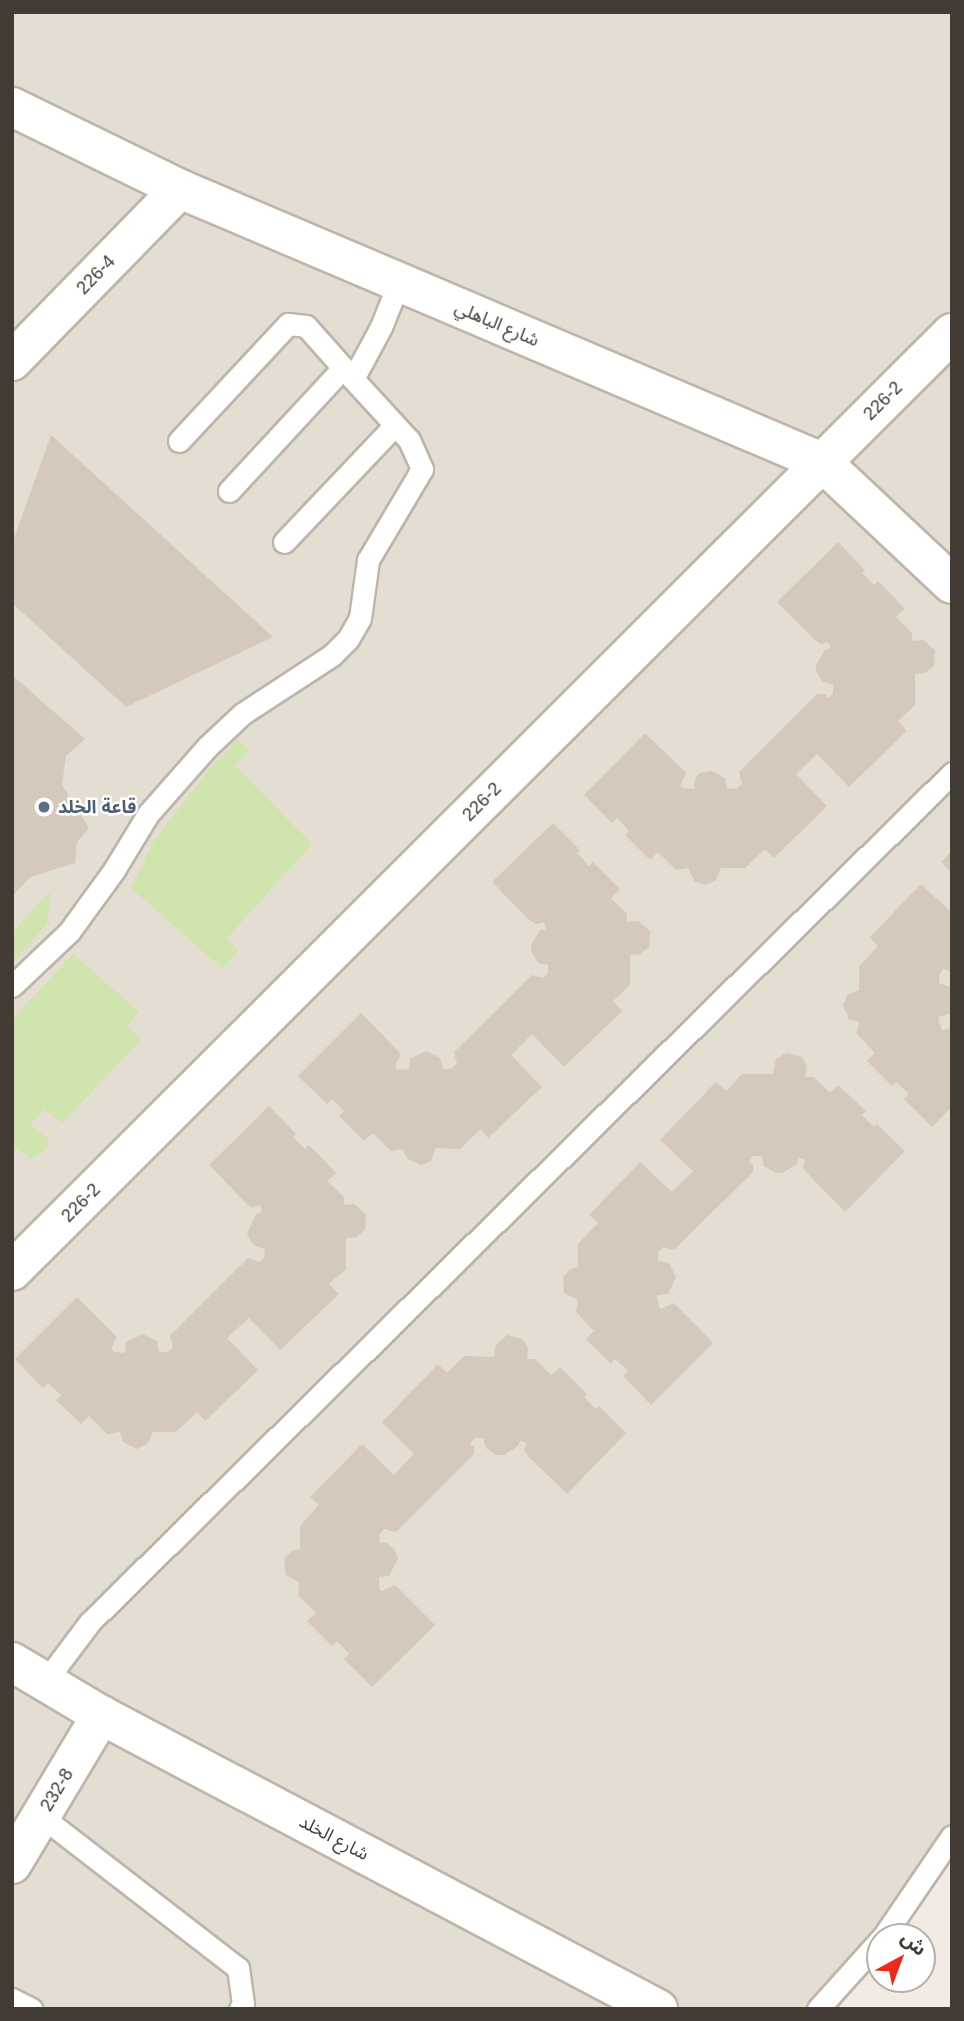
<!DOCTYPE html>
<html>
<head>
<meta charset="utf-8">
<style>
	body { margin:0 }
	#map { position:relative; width:964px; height:2021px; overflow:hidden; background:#f1ebe3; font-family:Helvetica,"Noto Sans Arabic",sans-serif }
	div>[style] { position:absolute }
	.residential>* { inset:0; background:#e4ddd1 }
	.green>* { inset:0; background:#d0e4ad }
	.building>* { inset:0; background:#d5c9bc }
	.roads { filter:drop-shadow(2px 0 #beb5a9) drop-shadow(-2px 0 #beb5a9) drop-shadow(0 2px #beb5a9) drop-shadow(0 -2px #beb5a9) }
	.lane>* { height:21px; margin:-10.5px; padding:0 10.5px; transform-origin:10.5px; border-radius:10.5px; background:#fff }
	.street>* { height:38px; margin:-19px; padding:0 19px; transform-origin:19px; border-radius:19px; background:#fff }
	.dots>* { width:19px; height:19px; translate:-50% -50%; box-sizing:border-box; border:4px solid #fff; border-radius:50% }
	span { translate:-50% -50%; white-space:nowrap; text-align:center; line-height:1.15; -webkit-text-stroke:5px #fff; paint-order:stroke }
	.street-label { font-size:18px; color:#423b34 }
	.service-label { font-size:18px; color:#4e5e75; font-weight:700 }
	.left { translate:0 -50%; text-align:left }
	.frame { position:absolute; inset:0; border:14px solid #423b34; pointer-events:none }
	.north { position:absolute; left:866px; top:1923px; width:70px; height:70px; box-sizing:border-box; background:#fff; border:2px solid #b3b1ae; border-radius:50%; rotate:41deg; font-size:19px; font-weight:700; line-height:28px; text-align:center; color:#423b34 }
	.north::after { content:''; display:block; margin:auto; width:24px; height:32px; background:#f02a1b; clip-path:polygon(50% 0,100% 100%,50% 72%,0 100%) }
</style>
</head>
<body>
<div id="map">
	<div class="residential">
		<i style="clip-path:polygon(12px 12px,952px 12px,952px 1836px,818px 2009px,12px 2009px)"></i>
	</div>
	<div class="green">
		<i style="clip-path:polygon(238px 740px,249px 749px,235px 766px,312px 844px,226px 939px,239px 951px,222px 968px,131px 888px,155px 839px,208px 771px)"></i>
		<i style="clip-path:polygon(51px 890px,47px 924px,12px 963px,12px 933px)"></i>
		<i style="clip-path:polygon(73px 954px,139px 1012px,127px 1026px,141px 1040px,62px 1123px,44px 1109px,30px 1124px,50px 1141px,42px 1153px,30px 1158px,17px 1148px,12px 1153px,12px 1020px)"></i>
	</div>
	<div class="building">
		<i style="clip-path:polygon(51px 435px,273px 637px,126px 707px,12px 603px,12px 544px)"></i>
		<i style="clip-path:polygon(838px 542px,865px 570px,862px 573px,874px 585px,878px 581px,905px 609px,896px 617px,912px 633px,912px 641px,923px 640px,935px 650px,934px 666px,925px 673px,915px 674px,915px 705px,898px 721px,907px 731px,849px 787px,817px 754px,796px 774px,827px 806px,774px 858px,765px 849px,745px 868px,721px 868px,716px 880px,706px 885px,695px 882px,688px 868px,676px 870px,658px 852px,650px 860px,625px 835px,629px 831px,617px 818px,612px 823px,584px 795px,645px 733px,686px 773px,680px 785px,682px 788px,694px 789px,695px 779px,700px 773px,712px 771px,725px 778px,727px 788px,736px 789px,742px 784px,739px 772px,817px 694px,825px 694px,828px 698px,833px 694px,833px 685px,823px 682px,816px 671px,816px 665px,825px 650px,831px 648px,828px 642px,821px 644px,814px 639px,777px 602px)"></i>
		<i style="clip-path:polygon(12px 675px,85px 739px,66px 756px,62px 785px,89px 828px,77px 842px,75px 863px,30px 877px,12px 897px)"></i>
		<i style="clip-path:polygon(553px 823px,580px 850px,577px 853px,589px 866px,593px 862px,620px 889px,611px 898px,627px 914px,627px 922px,638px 921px,650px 931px,649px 947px,640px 954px,630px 955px,630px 985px,613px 1001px,622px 1011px,564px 1067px,532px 1034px,511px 1055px,542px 1087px,488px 1138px,481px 1129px,460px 1149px,436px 1148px,431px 1161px,421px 1165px,407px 1159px,403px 1149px,391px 1151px,373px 1133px,364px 1141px,339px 1116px,344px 1111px,332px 1099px,327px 1104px,298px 1076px,361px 1013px,401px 1054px,395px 1066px,397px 1069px,409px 1070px,410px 1059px,426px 1051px,440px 1058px,443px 1069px,451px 1069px,457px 1064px,454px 1052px,532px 975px,542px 978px,548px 974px,548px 965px,538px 963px,531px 951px,531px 945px,540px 930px,546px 929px,544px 922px,536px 924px,529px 920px,492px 882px)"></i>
		<i style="clip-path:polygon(952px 851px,952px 873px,941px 862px)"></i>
		<i style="clip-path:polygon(921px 884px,952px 913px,952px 972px,943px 969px,939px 975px,939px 983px,952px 988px,952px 1013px,938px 1017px,942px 1031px,952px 1026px,952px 1107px,932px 1127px,904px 1099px,909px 1094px,896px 1082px,892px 1086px,867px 1061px,875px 1053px,857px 1034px,859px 1022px,849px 1019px,843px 1005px,847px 995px,859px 990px,859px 966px,878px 946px,870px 937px)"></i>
		<i style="clip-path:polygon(786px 1053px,802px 1057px,807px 1066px,805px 1077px,814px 1077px,830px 1093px,838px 1085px,866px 1111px,862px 1115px,874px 1127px,877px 1124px,905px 1151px,845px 1212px,808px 1174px,803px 1168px,805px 1160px,799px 1158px,797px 1164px,782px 1173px,776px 1173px,764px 1166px,762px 1156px,753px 1156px,749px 1162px,753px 1165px,753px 1172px,674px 1250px,663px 1247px,658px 1253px,658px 1261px,669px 1263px,676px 1277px,668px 1294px,657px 1295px,659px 1306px,661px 1309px,674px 1303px,713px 1343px,651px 1405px,623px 1376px,628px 1371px,615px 1359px,611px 1364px,586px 1339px,594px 1331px,576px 1312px,578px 1300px,564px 1293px,563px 1277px,570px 1269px,578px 1267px,578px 1244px,598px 1223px,589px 1215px,640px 1162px,672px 1192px,693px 1171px,660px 1140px,716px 1082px,726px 1091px,742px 1074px,773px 1074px,776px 1059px)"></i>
		<i style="clip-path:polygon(269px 1106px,296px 1134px,293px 1137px,305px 1149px,309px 1145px,336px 1173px,327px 1181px,344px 1197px,344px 1205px,354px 1204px,366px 1214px,365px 1230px,356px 1237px,346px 1238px,346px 1269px,329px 1284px,339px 1294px,280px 1350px,249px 1318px,227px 1338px,258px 1370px,205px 1421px,197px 1412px,176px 1432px,153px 1432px,147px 1444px,137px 1449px,123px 1442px,120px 1432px,107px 1434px,89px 1416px,81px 1424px,56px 1400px,61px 1395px,48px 1383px,43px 1388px,15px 1359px,77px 1297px,117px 1337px,111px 1349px,114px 1352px,125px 1353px,126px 1342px,143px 1334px,157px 1341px,159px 1352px,167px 1352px,173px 1348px,170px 1336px,248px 1258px,259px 1262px,264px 1258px,265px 1249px,254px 1246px,247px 1234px,256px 1214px,262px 1212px,260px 1205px,253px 1208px,246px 1203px,209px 1165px)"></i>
		<i style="clip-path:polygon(507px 1335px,523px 1339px,528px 1348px,527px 1359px,535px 1359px,551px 1375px,560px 1367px,587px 1394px,584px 1397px,596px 1409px,599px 1406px,626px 1433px,567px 1494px,529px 1457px,524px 1450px,527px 1443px,520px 1441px,518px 1446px,504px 1455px,497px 1455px,486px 1448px,483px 1438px,474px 1438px,470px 1444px,474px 1447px,474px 1454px,396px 1532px,384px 1529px,379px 1535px,380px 1543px,386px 1543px,394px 1549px,398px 1559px,389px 1576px,379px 1577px,379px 1589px,382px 1591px,395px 1585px,435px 1625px,372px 1687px,344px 1659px,349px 1654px,337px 1641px,332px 1646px,307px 1621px,316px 1613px,298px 1595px,299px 1582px,286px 1575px,284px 1559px,292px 1551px,300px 1549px,300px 1526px,319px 1505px,310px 1497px,362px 1444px,394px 1475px,414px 1454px,382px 1422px,438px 1364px,447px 1373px,464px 1356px,494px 1357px,495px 1346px)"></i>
	</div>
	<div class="roads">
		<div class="lane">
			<i style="left:179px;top:441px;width:160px;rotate:-47deg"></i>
			<i style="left:288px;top:324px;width:18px;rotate:6deg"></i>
			<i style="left:306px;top:326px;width:71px;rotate:48.4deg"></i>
			<i style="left:229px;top:491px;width:168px;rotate:-47.2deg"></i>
			<i style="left:284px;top:542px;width:161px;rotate:-46.5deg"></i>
			<i style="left:12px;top:986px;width:79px;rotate:-43.5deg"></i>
			<i style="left:69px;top:932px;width:77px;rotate:-54deg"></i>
			<i style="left:114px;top:870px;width:66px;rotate:-58.7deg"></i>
			<i style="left:148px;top:814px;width:89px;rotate:-48.6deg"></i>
			<i style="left:207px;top:747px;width:48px;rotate:-43.3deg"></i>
			<i style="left:242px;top:714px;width:108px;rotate:-33.2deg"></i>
			<i style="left:332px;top:655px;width:23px;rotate:-45deg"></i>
			<i style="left:348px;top:639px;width:24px;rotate:-60deg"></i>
			<i style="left:360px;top:618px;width:59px;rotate:-82.1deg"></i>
			<i style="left:368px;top:560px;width:106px;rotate:-59.3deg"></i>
			<i style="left:422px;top:469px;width:32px;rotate:-114deg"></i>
			<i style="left:409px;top:440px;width:83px;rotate:-132.6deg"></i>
			<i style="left:353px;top:379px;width:59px;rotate:-61.7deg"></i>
			<i style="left:381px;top:327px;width:48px;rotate:-68.2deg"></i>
			<i style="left:44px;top:1683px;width:76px;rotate:-53deg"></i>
			<i style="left:90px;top:1622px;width:1210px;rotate:-44.56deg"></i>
			<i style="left:41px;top:1816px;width:249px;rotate:37.7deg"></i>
			<i style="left:238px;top:1968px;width:36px;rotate:82deg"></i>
			<i style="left:243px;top:2004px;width:6px;rotate:121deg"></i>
			<i style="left:883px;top:1937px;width:122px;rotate:-55.7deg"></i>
			<i style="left:12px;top:1999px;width:22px;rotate:27deg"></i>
			<i style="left:818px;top:2009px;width:93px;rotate:-48.1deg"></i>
		</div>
		<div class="street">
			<i style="left:12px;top:107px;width:187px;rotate:26deg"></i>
			<i style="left:180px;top:189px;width:698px;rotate:23.04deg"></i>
			<i style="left:822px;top:462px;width:178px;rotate:43.2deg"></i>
			<i style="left:12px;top:361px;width:240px;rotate:-45.7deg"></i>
			<i style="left:12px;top:1271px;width:1328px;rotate:-44.94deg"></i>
			<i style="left:12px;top:1662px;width:104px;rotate:30.8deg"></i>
			<i style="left:101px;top:1715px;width:630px;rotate:27.83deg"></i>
			<i style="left:12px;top:1864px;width:174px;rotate:-59.1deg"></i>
		</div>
	</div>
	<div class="dots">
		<i style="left:44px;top:807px;background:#5c6f8a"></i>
	</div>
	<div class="street-label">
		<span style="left:96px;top:275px;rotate:-46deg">226-4</span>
		<span style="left:497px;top:324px;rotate:23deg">شارع الباهلي</span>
		<span style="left:883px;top:401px;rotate:-45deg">226-2</span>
		<span style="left:482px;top:802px;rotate:-45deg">226-2</span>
		<span style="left:81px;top:1203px;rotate:-45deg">226-2</span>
		<span style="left:57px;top:1790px;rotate:-59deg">232-8</span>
		<span style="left:334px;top:1838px;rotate:28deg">شارع الخلد</span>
	</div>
	<div class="service-label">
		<span class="left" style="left:58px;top:807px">قاعة الخلد</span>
	</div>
	<div class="frame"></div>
	<div class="north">ش</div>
</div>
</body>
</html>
